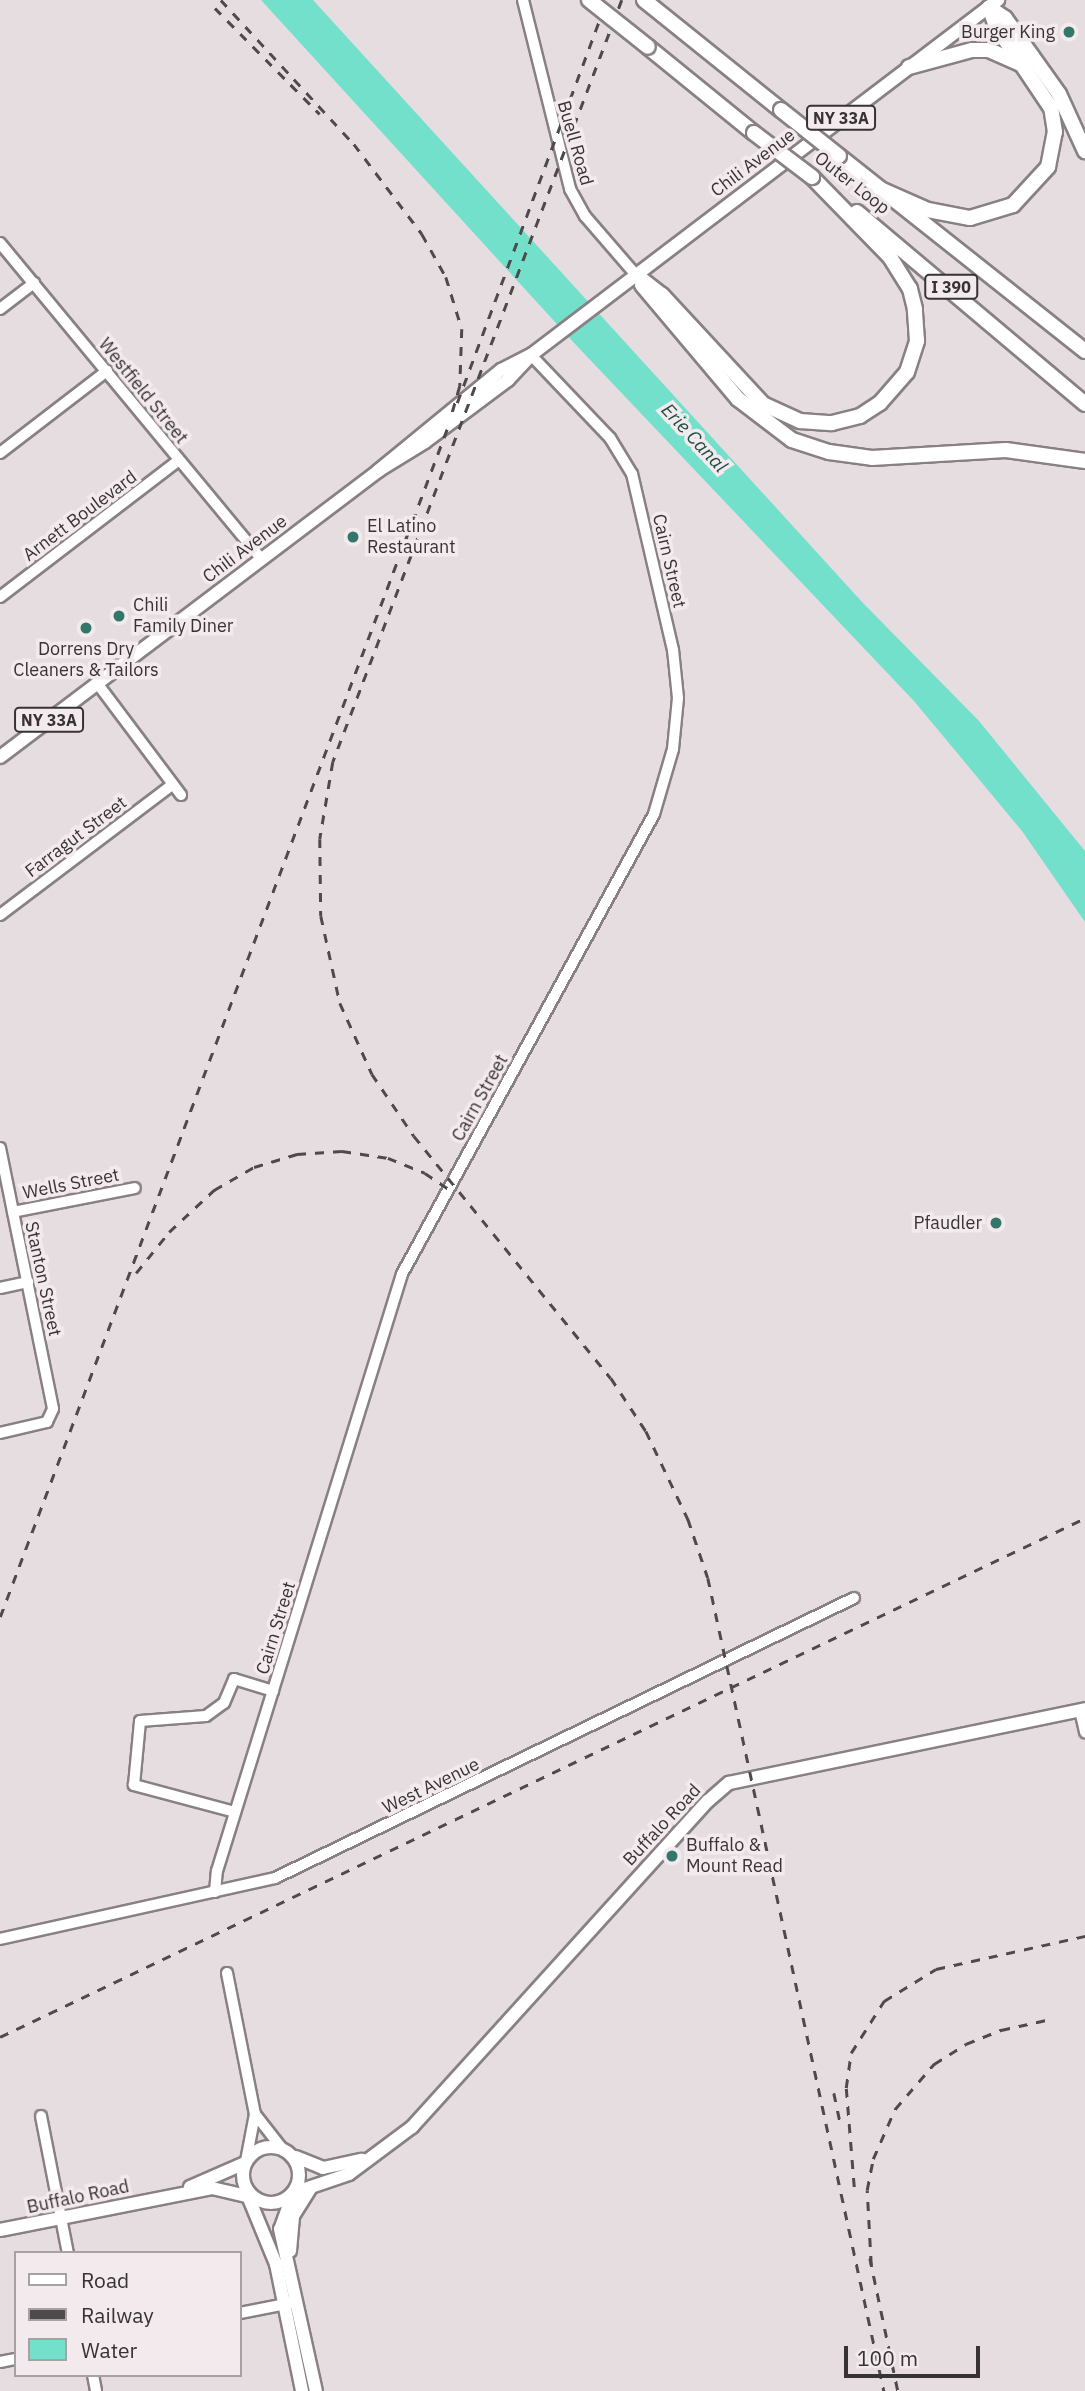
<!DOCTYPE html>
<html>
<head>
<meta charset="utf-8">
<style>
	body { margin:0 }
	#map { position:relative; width:1085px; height:2391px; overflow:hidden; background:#e6dde0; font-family:"IBM Plex Sans",sans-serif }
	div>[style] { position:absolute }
	.water>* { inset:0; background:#72e0ca }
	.roads { filter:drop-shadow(2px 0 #898084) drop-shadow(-2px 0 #898084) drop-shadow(0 2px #898084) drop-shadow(0 -2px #898084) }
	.minor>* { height:10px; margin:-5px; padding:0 5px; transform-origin:5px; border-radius:5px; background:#fff }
	.major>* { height:12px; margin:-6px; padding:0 6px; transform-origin:6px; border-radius:6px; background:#fff }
	.major>.ring { margin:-6px; padding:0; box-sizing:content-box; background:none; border:12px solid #fff; border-radius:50% }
	.highway>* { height:14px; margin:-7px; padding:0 7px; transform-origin:7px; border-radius:7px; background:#fff }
	.rail>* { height:2.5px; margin-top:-1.25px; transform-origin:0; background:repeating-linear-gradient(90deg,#4e494b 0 9px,transparent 0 18px) }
	.bridges { filter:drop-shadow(2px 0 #898084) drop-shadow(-2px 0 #898084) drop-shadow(0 2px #898084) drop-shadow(0 -2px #898084) }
	.highway-bridge>* { height:14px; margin:-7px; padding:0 7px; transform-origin:7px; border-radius:7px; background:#fff }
	.dots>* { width:19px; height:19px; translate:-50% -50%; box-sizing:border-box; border:4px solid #f3eaed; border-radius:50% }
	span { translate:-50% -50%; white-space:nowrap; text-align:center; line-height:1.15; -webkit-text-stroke:7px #f3eaed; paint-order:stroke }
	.shield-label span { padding:2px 5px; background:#f3eaed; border:2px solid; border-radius:5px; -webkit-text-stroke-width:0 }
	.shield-label { font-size:16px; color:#373335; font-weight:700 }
	.poi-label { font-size:18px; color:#373335 }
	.right { translate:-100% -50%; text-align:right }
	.left { translate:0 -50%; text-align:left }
	.street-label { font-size:18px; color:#373335 }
	.water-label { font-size:19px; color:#1d4e44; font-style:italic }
	.legend { position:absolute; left:14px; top:2251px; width:228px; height:126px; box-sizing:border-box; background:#f3eaed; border:2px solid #a8a1a3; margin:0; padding:9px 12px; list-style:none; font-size:21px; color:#373335 }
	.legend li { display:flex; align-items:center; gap:14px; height:35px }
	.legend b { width:35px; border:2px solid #a8a1a3 }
	.scale { position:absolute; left:844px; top:2346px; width:136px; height:32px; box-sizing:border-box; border:4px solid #373335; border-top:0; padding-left:9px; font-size:21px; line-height:24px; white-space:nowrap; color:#373335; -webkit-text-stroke:5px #f3eaed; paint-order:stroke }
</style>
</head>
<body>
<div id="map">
	<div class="water">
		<i style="clip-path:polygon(261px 0,313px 0,863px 603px,979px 721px,1085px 851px,1085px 922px,1022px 831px,914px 701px,576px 345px)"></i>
	</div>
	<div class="roads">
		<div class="minor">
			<i style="left:523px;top:0;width:195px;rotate:76deg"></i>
			<i style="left:570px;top:189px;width:31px;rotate:61deg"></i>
			<i style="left:585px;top:216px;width:78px;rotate:49.2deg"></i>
			<i style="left:0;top:243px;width:410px;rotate:50.4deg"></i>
			<i style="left:0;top:309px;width:43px;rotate:-37.4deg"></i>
			<i style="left:0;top:453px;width:135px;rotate:-37.5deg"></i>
			<i style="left:0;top:597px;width:225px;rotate:-37.4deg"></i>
			<i style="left:97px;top:683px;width:140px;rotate:53.1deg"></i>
			<i style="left:0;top:915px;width:216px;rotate:-37.1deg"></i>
			<i style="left:0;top:1148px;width:266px;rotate:78.5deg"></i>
			<i style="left:53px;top:1409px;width:14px;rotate:115deg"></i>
			<i style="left:47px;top:1422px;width:48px;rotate:166.8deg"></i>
			<i style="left:13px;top:1212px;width:124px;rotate:-11.1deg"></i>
			<i style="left:0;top:1288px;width:29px;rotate:-12deg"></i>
			<i style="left:1080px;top:1710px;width:23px;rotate:77deg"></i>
			<i style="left:235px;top:1812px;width:105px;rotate:-165deg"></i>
			<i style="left:134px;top:1785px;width:64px;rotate:-84.6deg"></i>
			<i style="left:140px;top:1721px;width:66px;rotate:-4.3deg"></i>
			<i style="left:206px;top:1716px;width:22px;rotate:-36deg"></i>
			<i style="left:224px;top:1703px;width:26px;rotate:-67deg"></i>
			<i style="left:234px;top:1679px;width:41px;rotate:17.1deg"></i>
			<i style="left:215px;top:1892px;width:21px;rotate:-85deg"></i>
			<i style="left:217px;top:1871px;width:625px;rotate:-72.78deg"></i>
			<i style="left:402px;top:1274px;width:525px;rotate:-61.28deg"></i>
			<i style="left:654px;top:814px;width:68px;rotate:-73.7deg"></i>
			<i style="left:673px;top:749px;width:51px;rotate:-84.4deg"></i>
			<i style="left:678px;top:698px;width:48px;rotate:-95.9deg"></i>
			<i style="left:673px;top:650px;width:181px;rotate:-103.1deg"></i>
			<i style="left:632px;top:474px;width:42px;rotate:-121.4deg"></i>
			<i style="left:610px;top:438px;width:115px;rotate:-133.6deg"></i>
			<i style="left:0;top:1939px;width:282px;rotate:-12.5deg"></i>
			<i style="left:275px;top:1878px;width:643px;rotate:-25.81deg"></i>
			<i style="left:227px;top:1973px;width:144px;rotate:78.8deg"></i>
			<i style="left:255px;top:2114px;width:48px;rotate:100.8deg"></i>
			<i style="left:255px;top:2114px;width:47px;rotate:51.9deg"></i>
			<i style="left:41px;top:2116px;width:140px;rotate:78.9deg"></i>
			<i style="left:240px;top:2313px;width:52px;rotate:-11.1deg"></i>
			<i style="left:0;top:2362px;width:16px;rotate:-11deg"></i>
			<i style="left:93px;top:2375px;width:16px;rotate:79deg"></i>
		</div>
		<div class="major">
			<i style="left:378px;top:471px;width:55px;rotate:-31.7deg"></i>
			<i style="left:425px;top:442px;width:104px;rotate:-36.8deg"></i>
			<i style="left:508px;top:380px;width:34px;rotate:-47deg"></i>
			<i style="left:531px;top:355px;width:587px;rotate:-37.24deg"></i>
			<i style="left:0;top:757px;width:474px;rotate:-37.1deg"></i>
			<i style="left:378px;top:471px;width:159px;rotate:-39.4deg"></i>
			<i style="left:501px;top:370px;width:34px;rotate:-27deg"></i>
			<i class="ring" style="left:243px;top:2147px;width:44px;height:44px"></i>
			<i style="left:296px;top:2157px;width:29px;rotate:22deg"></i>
			<i style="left:323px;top:2168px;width:40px;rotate:-12deg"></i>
			<i style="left:190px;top:2187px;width:60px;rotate:-23.6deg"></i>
			<i style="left:293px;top:2193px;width:59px;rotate:-18.7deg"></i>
			<i style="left:349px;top:2174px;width:79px;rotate:-36.7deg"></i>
			<i style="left:412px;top:2127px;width:440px;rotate:-47.8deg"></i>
			<i style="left:708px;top:1801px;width:28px;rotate:-41deg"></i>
			<i style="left:729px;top:1783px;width:364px;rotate:-11.7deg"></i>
			<i style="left:293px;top:2194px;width:37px;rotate:110deg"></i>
			<i style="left:280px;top:2229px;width:166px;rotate:77.5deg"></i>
			<i style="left:248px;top:2196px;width:74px;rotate:67.6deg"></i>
			<i style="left:276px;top:2264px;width:130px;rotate:78.4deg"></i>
			<i style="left:0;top:2230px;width:216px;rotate:-11.2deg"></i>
			<i style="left:212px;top:2188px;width:36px;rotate:13deg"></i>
			<i style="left:290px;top:2251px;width:35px;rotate:-85deg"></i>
			<i style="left:293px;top:2216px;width:31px;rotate:-58deg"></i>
		</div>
		<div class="highway">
			<i style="left:644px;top:0;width:176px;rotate:38.8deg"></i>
			<i style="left:990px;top:8px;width:18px;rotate:34deg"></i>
			<i style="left:1005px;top:18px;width:93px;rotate:54.6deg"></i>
			<i style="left:1059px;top:94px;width:63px;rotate:65.5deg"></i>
			<i style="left:648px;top:47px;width:136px;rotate:39.1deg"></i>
			<i style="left:909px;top:67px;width:65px;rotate:-15.1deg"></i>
			<i style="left:972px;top:50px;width:17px"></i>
			<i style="left:989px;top:50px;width:36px;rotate:24deg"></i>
			<i style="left:839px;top:156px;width:314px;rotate:38.4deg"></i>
			<i style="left:880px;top:189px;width:52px;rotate:23.6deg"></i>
			<i style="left:928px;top:210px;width:43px;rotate:10.8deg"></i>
			<i style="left:970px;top:218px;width:45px;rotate:-16.8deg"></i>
			<i style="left:1013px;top:205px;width:52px;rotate:-47.4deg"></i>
			<i style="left:1048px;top:167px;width:36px;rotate:-79deg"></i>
			<i style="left:1055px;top:132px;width:24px;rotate:-99deg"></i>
			<i style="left:1051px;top:108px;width:99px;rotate:-123.9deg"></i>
			<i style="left:996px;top:26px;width:20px;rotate:-110deg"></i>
			<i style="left:857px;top:212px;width:298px;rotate:40.1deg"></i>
			<i style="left:636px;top:275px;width:33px;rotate:38deg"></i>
			<i style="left:662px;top:295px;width:149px;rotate:47.2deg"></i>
			<i style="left:763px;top:404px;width:41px;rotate:24.7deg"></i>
			<i style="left:800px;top:421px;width:32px;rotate:4deg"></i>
			<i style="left:832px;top:423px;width:29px;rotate:-14deg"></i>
			<i style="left:860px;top:416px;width:24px;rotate:-33deg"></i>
			<i style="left:880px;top:403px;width:41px;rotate:-48.9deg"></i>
			<i style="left:907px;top:372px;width:33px;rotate:-72deg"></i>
			<i style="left:917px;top:341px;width:32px;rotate:-94deg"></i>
			<i style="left:915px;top:309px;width:21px;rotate:-104deg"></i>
			<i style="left:910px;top:289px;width:36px;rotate:-122deg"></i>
			<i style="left:891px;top:258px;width:113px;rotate:-134.3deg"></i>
			<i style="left:642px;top:285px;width:149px;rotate:49.9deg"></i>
			<i style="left:738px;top:399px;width:68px;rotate:37.2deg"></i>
			<i style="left:792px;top:440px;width:39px;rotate:18deg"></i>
			<i style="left:829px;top:452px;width:43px;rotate:7.9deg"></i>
			<i style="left:872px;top:458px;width:134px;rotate:-3.4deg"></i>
			<i style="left:1006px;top:450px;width:80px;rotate:7.9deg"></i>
		</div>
	</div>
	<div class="rail">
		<i style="left:221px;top:0;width:196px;rotate:47.3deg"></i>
		<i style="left:354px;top:144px;width:113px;rotate:52.9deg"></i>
		<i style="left:422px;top:234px;width:49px;rotate:60.8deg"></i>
		<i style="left:446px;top:277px;width:54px;rotate:72.9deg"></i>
		<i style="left:462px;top:329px;width:57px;rotate:92deg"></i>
		<i style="left:460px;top:386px;width:35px;rotate:106deg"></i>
		<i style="left:622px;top:0;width:815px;rotate:110.77deg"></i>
		<i style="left:333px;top:762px;width:78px;rotate:99.6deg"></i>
		<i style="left:320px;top:839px;width:77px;rotate:89.3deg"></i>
		<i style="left:321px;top:916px;width:89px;rotate:77.7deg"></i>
		<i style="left:340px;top:1003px;width:78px;rotate:65.7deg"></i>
		<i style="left:372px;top:1074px;width:75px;rotate:55.9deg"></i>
		<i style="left:414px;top:1136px;width:312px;rotate:50.9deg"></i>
		<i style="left:611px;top:1378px;width:64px;rotate:56.6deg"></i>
		<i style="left:646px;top:1431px;width:98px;rotate:64.5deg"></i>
		<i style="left:688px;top:1519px;width:62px;rotate:71.3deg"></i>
		<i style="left:708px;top:1578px;width:832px;rotate:77.78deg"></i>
		<i style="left:215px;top:8px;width:149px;rotate:45.3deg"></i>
		<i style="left:457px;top:403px;width:430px;rotate:-69.6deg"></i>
		<i style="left:136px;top:1273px;width:53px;rotate:-51.2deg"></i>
		<i style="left:169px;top:1232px;width:62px;rotate:-43deg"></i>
		<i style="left:214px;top:1190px;width:46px;rotate:-29.9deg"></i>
		<i style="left:254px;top:1167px;width:45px;rotate:-16.8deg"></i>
		<i style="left:297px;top:1154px;width:45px;rotate:-3.8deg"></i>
		<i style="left:342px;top:1151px;width:47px;rotate:8.7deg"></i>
		<i style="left:388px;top:1158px;width:40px;rotate:22deg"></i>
		<i style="left:425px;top:1173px;width:34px;rotate:34deg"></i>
		<i style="left:0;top:1617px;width:1269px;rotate:-69.38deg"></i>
		<i style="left:0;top:2037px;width:1203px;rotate:-25.56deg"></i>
		<i style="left:834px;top:2093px;width:29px;rotate:78deg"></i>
		<i style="left:854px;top:2187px;width:99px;rotate:-94.6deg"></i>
		<i style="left:846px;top:2088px;width:35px;rotate:-82deg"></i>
		<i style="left:851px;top:2053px;width:62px;rotate:-57.6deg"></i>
		<i style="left:884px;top:2001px;width:61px;rotate:-31.6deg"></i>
		<i style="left:936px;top:1969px;width:153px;rotate:-12.5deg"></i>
		<i style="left:870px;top:2258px;width:136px;rotate:78.1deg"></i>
		<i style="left:871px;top:2265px;width:75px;rotate:-93.1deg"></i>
		<i style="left:867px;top:2190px;width:32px;rotate:-79deg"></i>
		<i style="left:873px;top:2159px;width:55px;rotate:-66.3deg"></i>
		<i style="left:895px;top:2109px;width:60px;rotate:-49.1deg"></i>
		<i style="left:934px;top:2064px;width:38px;rotate:-32deg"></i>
		<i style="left:966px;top:2044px;width:38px;rotate:-22deg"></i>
		<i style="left:1001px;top:2030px;width:51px;rotate:-12.4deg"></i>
	</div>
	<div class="bridges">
		<div class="highway-bridge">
			<i style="left:589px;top:0;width:75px;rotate:38.5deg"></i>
			<i style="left:781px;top:110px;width:74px;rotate:38.4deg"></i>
			<i style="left:754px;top:133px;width:73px;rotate:37.2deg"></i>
		</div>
	</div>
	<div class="dots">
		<i style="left:1069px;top:32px;background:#33776a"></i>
		<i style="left:353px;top:537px;background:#33776a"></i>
		<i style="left:119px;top:616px;background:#33776a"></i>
		<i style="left:86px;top:628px;background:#33776a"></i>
		<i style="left:996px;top:1223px;background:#33776a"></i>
		<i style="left:672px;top:1856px;background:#33776a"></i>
	</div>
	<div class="shield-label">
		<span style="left:841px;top:118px">NY 33A</span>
		<span style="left:951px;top:287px">I 390</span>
		<span style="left:49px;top:720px">NY 33A</span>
	</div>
	<div class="poi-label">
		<span class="right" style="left:1055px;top:32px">Burger King</span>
		<span class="left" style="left:367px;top:537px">El Latino<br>Restaurant</span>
		<span class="left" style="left:133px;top:616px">Chili<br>Family Diner</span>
		<span style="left:86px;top:660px">Dorrens Dry<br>Cleaners &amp; Tailors</span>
		<span class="right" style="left:982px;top:1223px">Pfaudler</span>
		<span class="left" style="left:686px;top:1856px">Buffalo &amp;<br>Mount Read</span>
	</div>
	<div class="street-label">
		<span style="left:575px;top:143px;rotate:74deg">Buell Road</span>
		<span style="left:753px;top:163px;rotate:-37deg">Chili Avenue</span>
		<span style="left:852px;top:183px;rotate:38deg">Outer Loop</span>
		<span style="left:143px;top:391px;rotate:51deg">Westfield Street</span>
		<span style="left:80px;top:516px;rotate:-37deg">Arnett Boulevard</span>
		<span style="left:245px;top:549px;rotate:-37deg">Chili Avenue</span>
		<span style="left:669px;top:561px;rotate:77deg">Cairn Street</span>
		<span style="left:76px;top:837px;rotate:-37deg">Farragut Street</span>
		<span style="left:480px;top:1098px;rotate:-61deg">Cairn Street</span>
		<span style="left:71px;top:1184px;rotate:-11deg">Wells Street</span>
		<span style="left:43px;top:1279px;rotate:78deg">Stanton Street</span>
		<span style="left:276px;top:1628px;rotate:-73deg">Cairn Street</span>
		<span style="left:431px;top:1786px;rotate:-26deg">West Avenue</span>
		<span style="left:662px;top:1825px;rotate:-47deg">Buffalo Road</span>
		<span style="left:78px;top:2197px;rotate:-12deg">Buffalo Road</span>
	</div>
	<div class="water-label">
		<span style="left:694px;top:438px;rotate:47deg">Erie Canal</span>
	</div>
	<ul class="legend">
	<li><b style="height:9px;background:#fff"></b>Road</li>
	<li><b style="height:9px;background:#4e494b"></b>Railway</li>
	<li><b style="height:19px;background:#72e0ca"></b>Water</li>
	</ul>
	<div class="scale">100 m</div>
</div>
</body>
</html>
